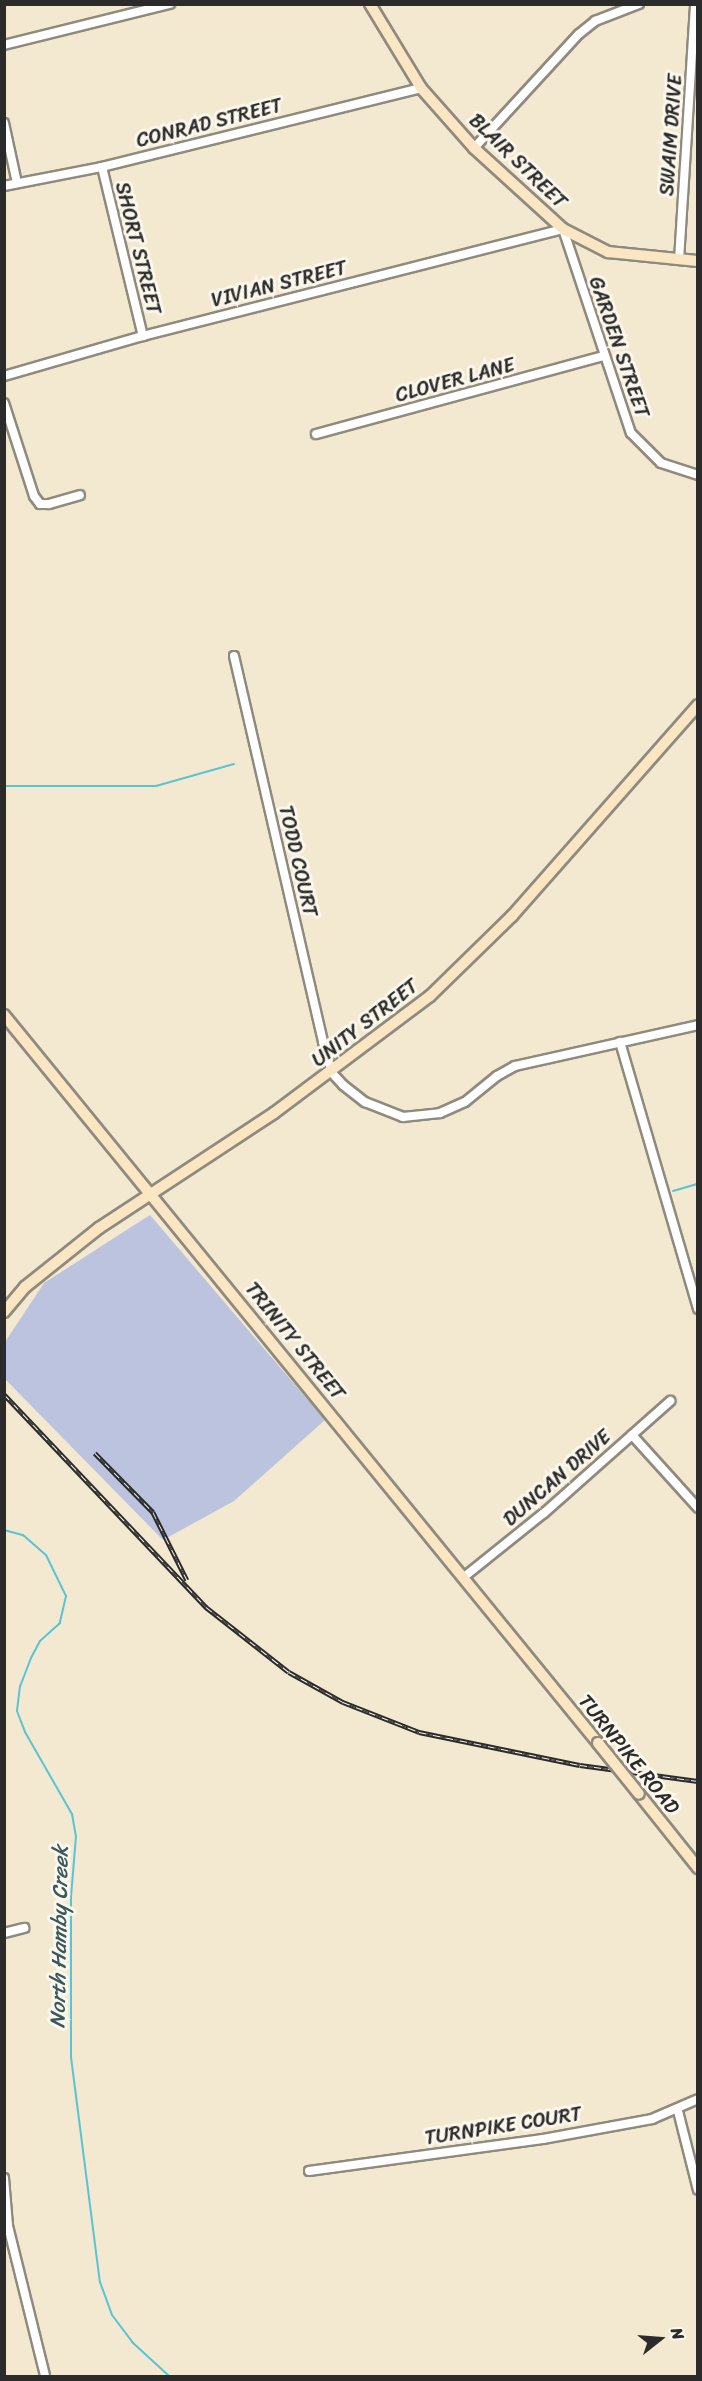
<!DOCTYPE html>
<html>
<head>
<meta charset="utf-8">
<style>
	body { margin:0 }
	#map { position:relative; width:702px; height:2381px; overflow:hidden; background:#f3e8d0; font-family:Sriracha,sans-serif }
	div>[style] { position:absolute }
	.industrial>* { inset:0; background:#bcc3de }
	.stream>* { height:2px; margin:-1px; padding:0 1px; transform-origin:1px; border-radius:1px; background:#59c4d5 }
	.roads { filter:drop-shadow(2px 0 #8f8a7e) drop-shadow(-2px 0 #8f8a7e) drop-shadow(0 2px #8f8a7e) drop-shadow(0 -2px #8f8a7e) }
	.street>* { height:8px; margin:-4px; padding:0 4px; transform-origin:4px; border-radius:4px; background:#fff }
	.secondary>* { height:10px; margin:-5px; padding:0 5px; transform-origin:5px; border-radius:5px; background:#fbe6c4 }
	.rail>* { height:4.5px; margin-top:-2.25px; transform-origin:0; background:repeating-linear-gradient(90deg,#fbf7ec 0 7px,#2b2b2b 0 14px); box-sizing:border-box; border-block:2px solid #2b2b2b }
	.bridges { filter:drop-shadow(2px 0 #8f8a7e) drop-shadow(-2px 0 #8f8a7e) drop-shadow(0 2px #8f8a7e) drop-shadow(0 -2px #8f8a7e) }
	.secondary-bridge>* { height:10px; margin:-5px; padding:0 5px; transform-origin:5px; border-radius:5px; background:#fbe6c4 }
	span { translate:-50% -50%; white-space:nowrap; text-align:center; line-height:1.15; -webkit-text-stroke:6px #fbf7ec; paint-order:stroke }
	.street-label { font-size:20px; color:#2b2b2b }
	.water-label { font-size:21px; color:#39595e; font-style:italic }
	.frame { position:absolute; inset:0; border:6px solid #2b2b2b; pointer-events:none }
	.north { position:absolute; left:630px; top:2309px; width:60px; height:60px; -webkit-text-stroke:4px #fbf7ec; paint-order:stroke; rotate:73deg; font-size:16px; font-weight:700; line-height:24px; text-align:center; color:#2b2b2b }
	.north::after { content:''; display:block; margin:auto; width:21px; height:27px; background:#2b2b2b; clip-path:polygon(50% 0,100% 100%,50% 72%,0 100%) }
</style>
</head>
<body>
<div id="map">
	<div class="industrial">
		<i style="clip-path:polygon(150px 1215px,325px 1420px,234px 1501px,163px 1540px,4px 1378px,5px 1342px,44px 1283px)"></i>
	</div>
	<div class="stream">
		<i style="left:4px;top:786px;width:152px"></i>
		<i style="left:156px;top:786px;width:81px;rotate:-15.8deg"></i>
		<i style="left:673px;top:1191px;width:26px;rotate:-16deg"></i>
		<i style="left:4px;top:1530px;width:20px;rotate:15deg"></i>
		<i style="left:23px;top:1535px;width:30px;rotate:41deg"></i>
		<i style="left:46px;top:1555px;width:46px;rotate:64deg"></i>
		<i style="left:66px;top:1596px;width:28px;rotate:103deg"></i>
		<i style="left:60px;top:1623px;width:27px;rotate:138deg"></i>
		<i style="left:40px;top:1641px;width:19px;rotate:118deg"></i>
		<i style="left:31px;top:1658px;width:30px;rotate:111deg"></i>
		<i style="left:20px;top:1686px;width:25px;rotate:97deg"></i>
		<i style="left:17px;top:1711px;width:22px;rotate:69deg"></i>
		<i style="left:25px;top:1732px;width:95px;rotate:60.2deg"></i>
		<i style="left:72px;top:1814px;width:22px;rotate:80deg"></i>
		<i style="left:76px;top:1836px;width:61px;rotate:94.7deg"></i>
		<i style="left:71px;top:1897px;width:160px;rotate:90deg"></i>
		<i style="left:71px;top:2057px;width:227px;rotate:82.7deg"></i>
		<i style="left:100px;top:2282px;width:35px;rotate:70deg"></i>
		<i style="left:112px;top:2315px;width:34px;rotate:53deg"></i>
		<i style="left:132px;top:2342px;width:50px;rotate:42.6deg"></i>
	</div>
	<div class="roads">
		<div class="street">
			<i style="left:4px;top:45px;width:171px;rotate:-13.9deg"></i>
			<i style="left:4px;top:123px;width:61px;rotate:77.8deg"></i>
			<i style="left:474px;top:148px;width:155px;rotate:-47.4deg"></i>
			<i style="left:579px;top:34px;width:21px;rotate:-39deg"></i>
			<i style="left:595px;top:21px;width:47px;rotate:-21.1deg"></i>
			<i style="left:102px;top:167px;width:174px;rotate:76.4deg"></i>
			<i style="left:4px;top:186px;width:100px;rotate:-11deg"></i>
			<i style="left:102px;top:167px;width:329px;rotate:-13.9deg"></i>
			<i style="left:679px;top:260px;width:256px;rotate:-86.4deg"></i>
			<i style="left:4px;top:376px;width:145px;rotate:-16.1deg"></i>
			<i style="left:143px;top:336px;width:433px;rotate:-14.3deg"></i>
			<i style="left:563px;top:229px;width:215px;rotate:71.6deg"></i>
			<i style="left:631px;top:433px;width:42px;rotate:45deg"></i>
			<i style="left:661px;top:463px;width:39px;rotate:18deg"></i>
			<i style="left:4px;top:403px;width:98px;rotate:72.1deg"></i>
			<i style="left:34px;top:496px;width:10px;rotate:53deg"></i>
			<i style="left:40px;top:504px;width:9px"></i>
			<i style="left:49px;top:504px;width:32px;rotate:-16deg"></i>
			<i style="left:316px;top:434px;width:297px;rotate:-15.2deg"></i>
			<i style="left:234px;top:656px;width:396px;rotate:77deg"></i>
			<i style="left:323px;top:1042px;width:32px;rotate:74deg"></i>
			<i style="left:332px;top:1073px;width:16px;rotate:47deg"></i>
			<i style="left:343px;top:1085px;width:28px;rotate:38deg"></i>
			<i style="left:365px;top:1102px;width:41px;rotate:21.5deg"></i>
			<i style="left:403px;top:1117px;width:37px;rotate:-6deg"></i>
			<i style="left:440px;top:1113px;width:27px;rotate:-24deg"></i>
			<i style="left:465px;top:1102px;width:41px;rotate:-39.1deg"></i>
			<i style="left:497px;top:1076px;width:21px;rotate:-29deg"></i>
			<i style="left:515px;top:1066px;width:188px;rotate:-12.6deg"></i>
			<i style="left:620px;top:1042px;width:278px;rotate:73.7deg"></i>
			<i style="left:632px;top:1435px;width:98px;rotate:47.9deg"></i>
			<i style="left:464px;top:1577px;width:102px;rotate:-38.7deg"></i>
			<i style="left:544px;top:1513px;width:169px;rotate:-41.6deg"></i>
			<i style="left:4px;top:1933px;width:21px;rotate:-14deg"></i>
			<i style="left:678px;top:2111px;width:81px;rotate:75.8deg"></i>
			<i style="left:309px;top:2171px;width:236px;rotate:-7.8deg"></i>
			<i style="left:543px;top:2139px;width:111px;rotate:-10.4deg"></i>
			<i style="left:652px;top:2119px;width:50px;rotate:-23.5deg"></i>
			<i style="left:4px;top:2178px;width:48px;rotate:85.2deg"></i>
			<i style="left:8px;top:2226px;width:154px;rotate:76.1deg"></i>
		</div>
		<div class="secondary">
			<i style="left:370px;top:4px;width:98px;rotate:58.7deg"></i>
			<i style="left:421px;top:88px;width:80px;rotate:48.5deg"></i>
			<i style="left:474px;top:148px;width:120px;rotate:42.3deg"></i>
			<i style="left:563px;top:229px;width:51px;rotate:27.1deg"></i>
			<i style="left:608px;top:252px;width:90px;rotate:5.7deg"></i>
			<i style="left:4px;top:1015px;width:940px;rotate:50.79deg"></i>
			<i style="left:4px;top:1312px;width:33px;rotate:-50deg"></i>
			<i style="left:25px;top:1287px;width:95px;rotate:-38.6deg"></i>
			<i style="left:99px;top:1228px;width:209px;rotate:-33.3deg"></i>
			<i style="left:274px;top:1113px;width:195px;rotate:-36.9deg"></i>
			<i style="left:430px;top:996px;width:115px;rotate:-44.3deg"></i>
			<i style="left:512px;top:916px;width:281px;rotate:-48.6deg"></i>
			<i style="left:639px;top:1794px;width:95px;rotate:51.4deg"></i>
		</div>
	</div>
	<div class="rail">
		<i style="left:4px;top:1394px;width:294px;rotate:46.5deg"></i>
		<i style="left:206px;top:1607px;width:105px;rotate:38.1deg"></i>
		<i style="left:289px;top:1672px;width:62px;rotate:29.1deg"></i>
		<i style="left:343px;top:1702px;width:82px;rotate:21.5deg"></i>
		<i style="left:419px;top:1732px;width:164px;rotate:11.6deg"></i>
		<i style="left:580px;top:1765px;width:119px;rotate:7.7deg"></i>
		<i style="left:95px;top:1453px;width:83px;rotate:45.5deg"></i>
		<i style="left:153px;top:1512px;width:76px;rotate:63.4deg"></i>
	</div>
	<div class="bridges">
		<div class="secondary-bridge">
			<i style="left:598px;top:1743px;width:65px;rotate:51.2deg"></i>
		</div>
	</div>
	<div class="street-label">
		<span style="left:209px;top:123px;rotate:-14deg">CONRAD STREET</span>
		<span style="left:671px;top:135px;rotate:-86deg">SWAIM DRIVE</span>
		<span style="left:518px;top:161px;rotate:44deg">BLAIR STREET</span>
		<span style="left:138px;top:248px;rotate:76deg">SHORT STREET</span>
		<span style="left:279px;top:284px;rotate:-14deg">VIVIAN STREET</span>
		<span style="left:619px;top:347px;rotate:71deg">GARDEN STREET</span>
		<span style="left:455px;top:380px;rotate:-15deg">CLOVER LANE</span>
		<span style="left:298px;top:861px;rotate:77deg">TODD COURT</span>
		<span style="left:365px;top:1023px;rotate:-38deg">UNITY STREET</span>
		<span style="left:295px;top:1341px;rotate:51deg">TRINITY STREET</span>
		<span style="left:557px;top:1478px;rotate:-41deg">DUNCAN DRIVE</span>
		<span style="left:629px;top:1754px;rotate:51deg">TURNPIKE ROAD</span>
		<span style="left:503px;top:2126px;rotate:-9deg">TURNPIKE COURT</span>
	</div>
	<div class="water-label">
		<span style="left:59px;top:1937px;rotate:-89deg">North Hamby Creek</span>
	</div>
	<div class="frame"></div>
	<div class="north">N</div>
</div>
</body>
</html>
